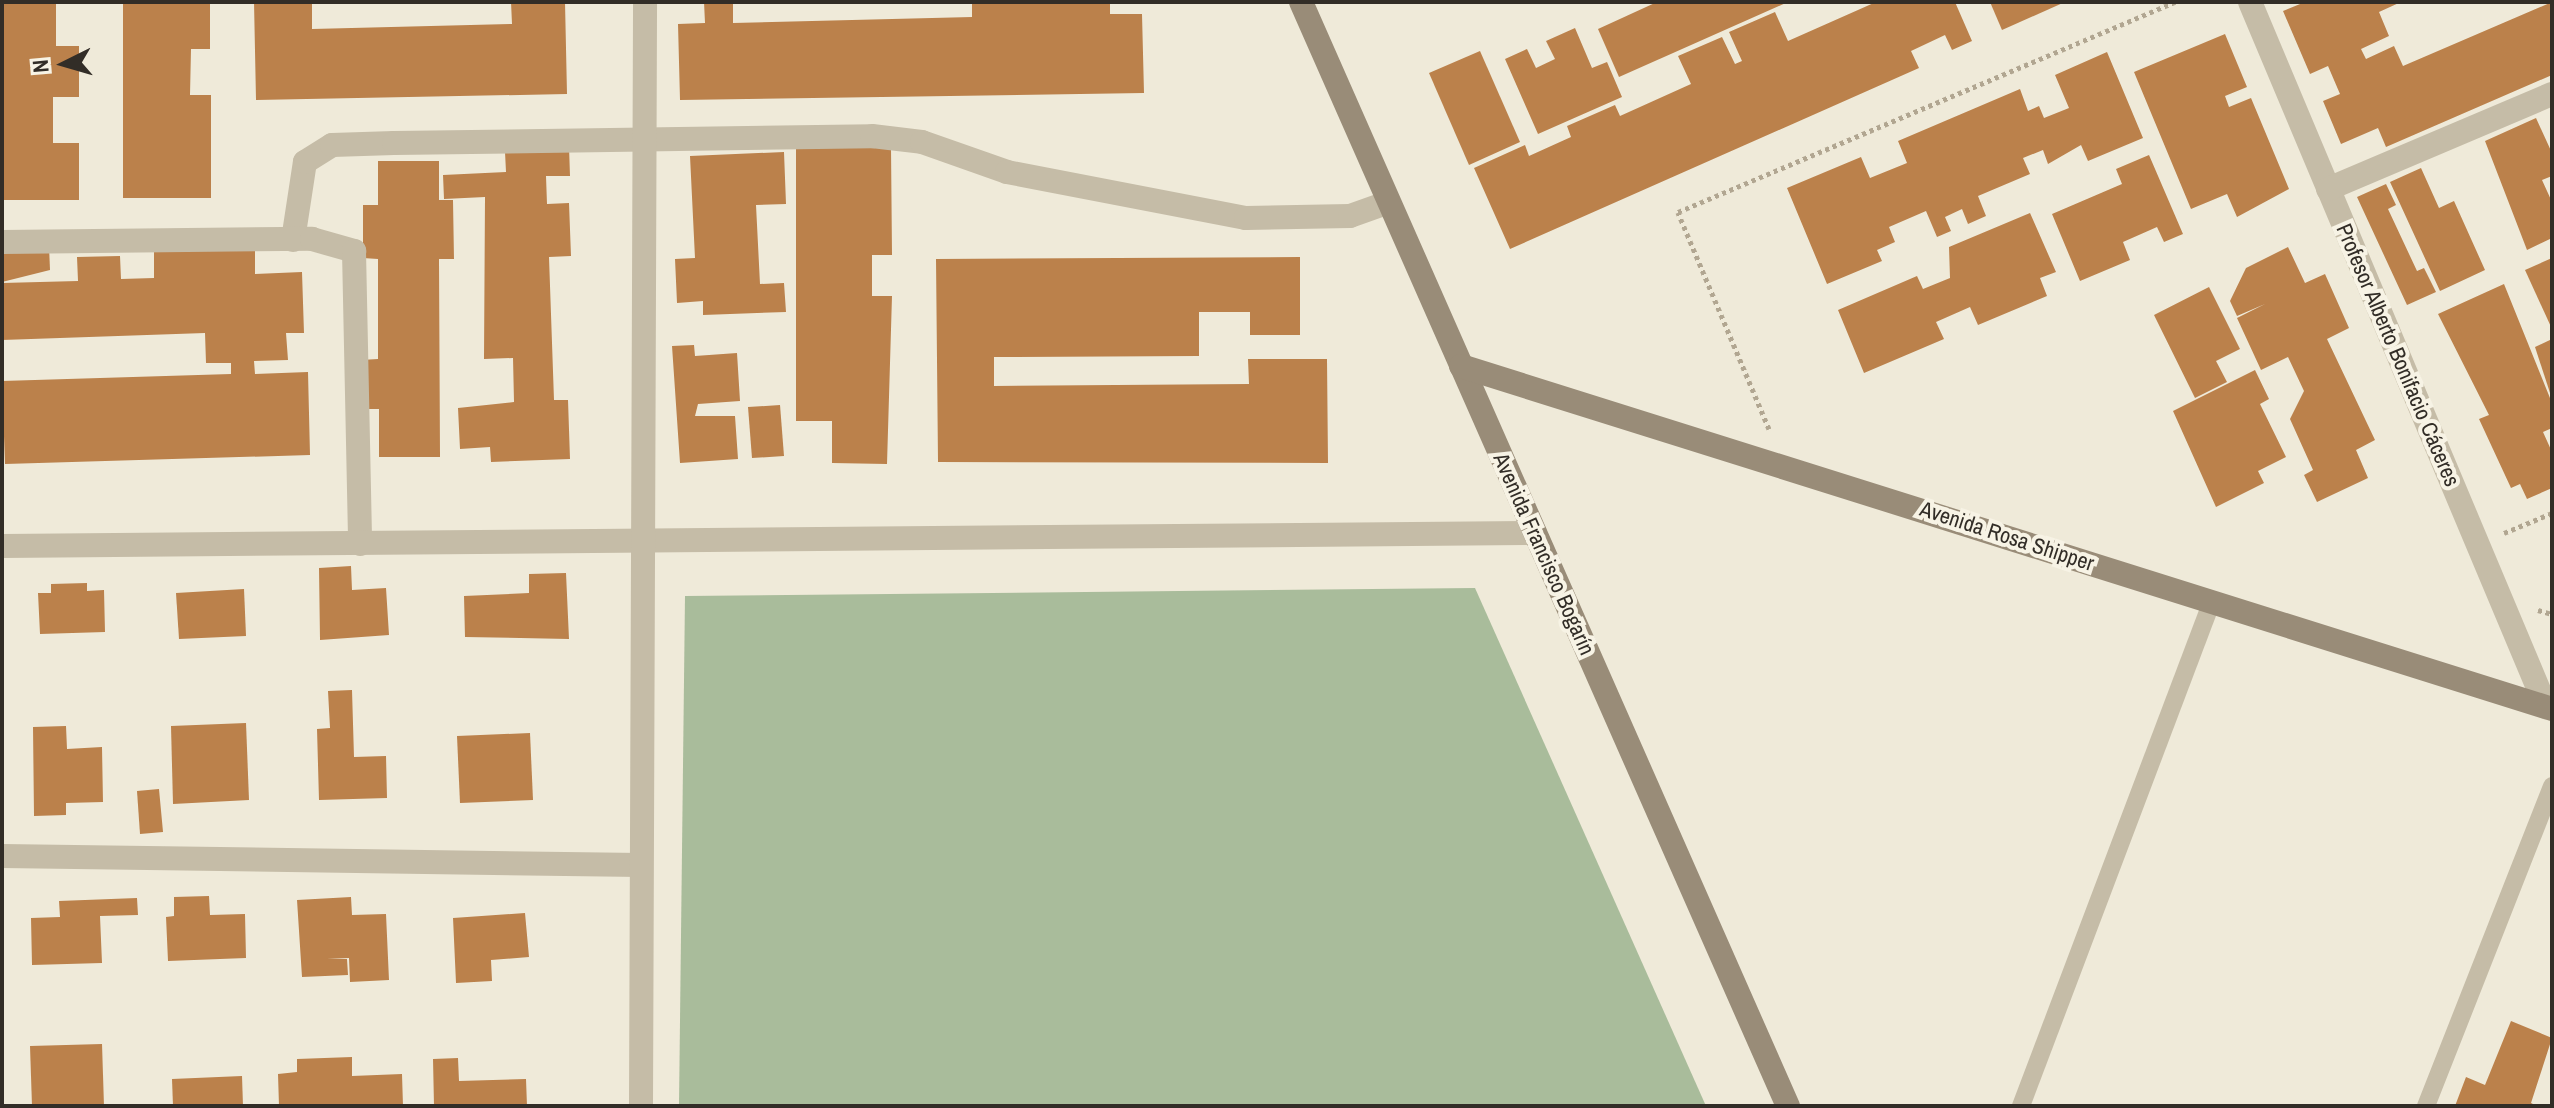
<!DOCTYPE html>
<html>
<head>
<meta charset="utf-8">
<style>
	body { margin:0 }
	#map { position:relative; width:2554px; height:1108px; overflow:hidden; background:#efead9; font-family:"Archivo Narrow",sans-serif }
	div>[style] { position:absolute }
	.green>* { inset:0; background:#a9bc9b }
	.building>* { inset:0; background:#bb814b }
	.path>* { height:5px; margin-top:-2.5px; transform-origin:0; background:repeating-linear-gradient(90deg,#b1a691 0 4px,transparent 0 8px) }
	.lane>* { height:18px; margin:-9px; padding:0 9px; transform-origin:9px; border-radius:9px; background:#c5bca7 }
	.street>* { height:24px; margin:-12px; padding:0 12px; transform-origin:12px; border-radius:12px; background:#c5bca7 }
	.secondary>* { height:24px; margin:-12px; padding:0 12px; transform-origin:12px; border-radius:12px; background:#998c78 }
	span { translate:-50% -50%; white-space:nowrap; text-align:center; line-height:1.15; -webkit-text-stroke:8px #f7f3e5; paint-order:stroke }
	.street-label { font-size:22px; color:#322d27 }
	.frame { position:absolute; inset:0; border:4px solid #322d27; pointer-events:none }
	.north { position:absolute; left:24px; top:24px; width:80px; height:80px; -webkit-text-stroke:6px #f7f3e5; paint-order:stroke; rotate:265deg; font-size:22px; font-weight:700; line-height:32px; text-align:center; color:#322d27 }
	.north::after { content:''; display:block; margin:auto; width:28px; height:36px; background:#322d27; clip-path:polygon(50% 0,100% 100%,50% 72%,0 100%) }
</style>
</head>
<body>
<div id="map">
	<div class="green">
		<i style="clip-path:polygon(1475px 588px,1706px 1106px,679px 1106px,685px 596px)"></i>
	</div>
	<div class="building">
		<i style="clip-path:polygon(2px 2px,56px 2px,56px 46px,79px 46px,79px 97px,53px 97px,53px 143px,79px 143px,79px 200px,2px 200px)"></i>
		<i style="clip-path:polygon(123px 2px,210px 2px,210px 49px,191px 49px,190px 95px,211px 95px,211px 198px,123px 198px)"></i>
		<i style="clip-path:polygon(254px 2px,312px 2px,312px 29px,512px 24px,511px 2px,565px 2px,567px 94px,256px 100px)"></i>
		<i style="clip-path:polygon(704px 2px,733px 2px,733px 23px,972px 17px,972px 2px,1110px 2px,1110px 14px,1142px 14px,1144px 93px,680px 100px,678px 24px,705px 23px)"></i>
		<i style="clip-path:polygon(1657px 2px,1788px 2px,1619px 77px,1598px 29px)"></i>
		<i style="clip-path:polygon(1876px 2px,1955px 2px,1972px 41px,1952px 50px,1945px 35px,1911px 51px,1919px 68px,1510px 249px,1474px 168px,1525px 145px,1529px 156px,1571px 137px,1567px 126px,1615px 105px,1620px 116px,1691px 84px,1678px 56px,1722px 37px,1735px 64px,1742px 61px,1729px 32px,1775px 12px,1788px 41px)"></i>
		<i style="clip-path:polygon(1990px 2px,2065px 2px,2002px 30px)"></i>
		<i style="clip-path:polygon(2305px 2px,2401px 2px,2379px 12px,2389px 36px,2361px 49px,2366px 59px,2394px 46px,2403px 66px,2552px 2px,2552px 75px,2386px 147px,2378px 128px,2341px 144px,2323px 101px,2340px 94px,2328px 66px,2310px 74px,2283px 11px)"></i>
		<i style="clip-path:polygon(1575px 28px,1592px 68px,1607px 62px,1622px 97px,1538px 134px,1505px 59px,1527px 49px,1536px 68px,1555px 59px,1546px 41px)"></i>
		<i style="clip-path:polygon(2225px 34px,2247px 87px,2225px 96px,2229px 107px,2251px 98px,2289px 189px,2237px 217px,2227px 194px,2191px 209px,2134px 72px)"></i>
		<i style="clip-path:polygon(1480px 51px,1520px 142px,1469px 165px,1429px 73px)"></i>
		<i style="clip-path:polygon(2107px 52px,2143px 138px,2088px 161px,2081px 145px,2048px 164px,2043px 150px,2023px 158px,2030px 174px,1978px 196px,1986px 216px,1968px 224px,1962px 209px,1945px 217px,1951px 231px,1937px 237px,1926px 211px,1889px 227px,1895px 242px,1877px 250px,1882px 261px,1827px 284px,1787px 188px,1861px 157px,1870px 178px,1907px 163px,1898px 141px,2020px 89px,2028px 111px,2039px 106px,2044px 118px,2069px 108px,2055px 75px)"></i>
		<i style="clip-path:polygon(2536px 118px,2552px 153px,2552px 176px,2542px 180px,2552px 202px,2552px 238px,2527px 250px,2485px 141px)"></i>
		<i style="clip-path:polygon(569px 146px,570px 176px,546px 176px,547px 204px,569px 203px,571px 256px,549px 257px,554px 400px,568px 400px,570px 459px,491px 462px,490px 447px,460px 449px,458px 408px,514px 402px,513px 358px,484px 359px,485px 197px,444px 199px,443px 175px,506px 172px,505px 152px)"></i>
		<i style="clip-path:polygon(796px 147px,891px 147px,892px 255px,872px 255px,872px 296px,892px 296px,887px 464px,832px 463px,832px 421px,796px 421px)"></i>
		<i style="clip-path:polygon(784px 152px,786px 204px,756px 205px,760px 284px,784px 283px,786px 312px,703px 315px,703px 301px,677px 303px,675px 259px,695px 258px,690px 156px)"></i>
		<i style="clip-path:polygon(2149px 155px,2183px 234px,2164px 242px,2157px 227px,2123px 242px,2130px 260px,2080px 281px,2052px 214px,2122px 184px,2116px 169px)"></i>
		<i style="clip-path:polygon(378px 161px,439px 161px,439px 200px,453px 200px,454px 259px,439px 259px,440px 457px,379px 457px,379px 409px,361px 409px,361px 360px,378px 359px,378px 259px,363px 258px,363px 205px,378px 205px)"></i>
		<i style="clip-path:polygon(2421px 168px,2439px 208px,2454px 201px,2485px 270px,2440px 291px,2390px 182px)"></i>
		<i style="clip-path:polygon(2386px 184px,2396px 205px,2388px 209px,2417px 271px,2424px 268px,2436px 292px,2407px 305px,2357px 197px)"></i>
		<i style="clip-path:polygon(2030px 213px,2056px 272px,2040px 278px,2047px 296px,1978px 325px,1970px 307px,1936px 322px,1944px 339px,1864px 373px,1838px 310px,1917px 276px,1923px 289px,1950px 278px,1949px 247px)"></i>
		<i style="clip-path:polygon(255px 245px,255px 274px,302px 272px,304px 333px,286px 333px,288px 360px,254px 361px,255px 374px,308px 372px,310px 455px,5px 464px,2px 381px,231px 374px,231px 363px,206px 363px,205px 333px,2px 340px,2px 283px,78px 281px,77px 257px,120px 256px,121px 279px,154px 278px,154px 252px)"></i>
		<i style="clip-path:polygon(49px 246px,50px 270px,2px 282px,2px 254px)"></i>
		<i style="clip-path:polygon(2288px 247px,2305px 283px,2325px 274px,2349px 328px,2327px 339px,2375px 440px,2356px 450px,2368px 478px,2317px 502px,2304px 475px,2313px 470px,2290px 419px,2304px 391px,2288px 357px,2261px 370px,2237px 318px,2265px 304px,2237px 316px,2230px 301px,2246px 268px)"></i>
		<i style="clip-path:polygon(1300px 257px,1300px 335px,1250px 335px,1250px 312px,1199px 312px,1199px 356px,994px 357px,994px 386px,1249px 384px,1248px 359px,1327px 359px,1328px 463px,938px 462px,936px 259px)"></i>
		<i style="clip-path:polygon(2552px 258px,2552px 329px,2525px 270px)"></i>
		<i style="clip-path:polygon(2504px 284px,2552px 403px,2552px 428px,2543px 432px,2552px 452px,2552px 488px,2527px 499px,2520px 484px,2511px 488px,2479px 419px,2489px 415px,2438px 314px)"></i>
		<i style="clip-path:polygon(2209px 287px,2240px 349px,2216px 361px,2227px 382px,2195px 398px,2154px 315px)"></i>
		<i style="clip-path:polygon(2552px 339px,2552px 399px,2535px 347px)"></i>
		<i style="clip-path:polygon(694px 345px,695px 356px,737px 353px,740px 401px,698px 404px,695px 416px,735px 416px,738px 459px,680px 463px,672px 346px)"></i>
		<i style="clip-path:polygon(2255px 370px,2269px 399px,2260px 404px,2286px 457px,2258px 471px,2264px 483px,2216px 507px,2173px 411px)"></i>
		<i style="clip-path:polygon(780px 405px,784px 456px,752px 458px,748px 407px)"></i>
		<i style="clip-path:polygon(351px 566px,352px 590px,386px 588px,389px 635px,320px 640px,319px 568px)"></i>
		<i style="clip-path:polygon(566px 573px,569px 639px,465px 637px,464px 596px,529px 593px,529px 574px)"></i>
		<i style="clip-path:polygon(87px 583px,87px 591px,104px 590px,105px 632px,40px 634px,38px 593px,51px 593px,51px 584px)"></i>
		<i style="clip-path:polygon(244px 589px,246px 636px,179px 639px,176px 593px)"></i>
		<i style="clip-path:polygon(352px 690px,354px 757px,386px 756px,387px 798px,319px 800px,317px 729px,330px 728px,328px 691px)"></i>
		<i style="clip-path:polygon(246px 723px,249px 800px,173px 804px,171px 726px)"></i>
		<i style="clip-path:polygon(66px 726px,67px 749px,102px 747px,103px 802px,66px 803px,66px 815px,34px 816px,33px 727px)"></i>
		<i style="clip-path:polygon(530px 733px,533px 800px,460px 803px,457px 736px)"></i>
		<i style="clip-path:polygon(159px 789px,163px 832px,140px 834px,137px 791px)"></i>
		<i style="clip-path:polygon(209px 896px,210px 915px,245px 914px,246px 958px,168px 961px,166px 917px,174px 916px,174px 897px)"></i>
		<i style="clip-path:polygon(351px 897px,352px 915px,386px 914px,389px 980px,350px 982px,349px 958px,327px 959px,347px 959px,348px 975px,302px 977px,297px 900px)"></i>
		<i style="clip-path:polygon(137px 898px,138px 915px,100px 916px,102px 963px,32px 965px,31px 918px,60px 917px,59px 901px)"></i>
		<i style="clip-path:polygon(525px 913px,529px 957px,491px 960px,492px 981px,456px 983px,453px 918px)"></i>
		<i style="clip-path:polygon(2511px 1021px,2552px 1038px,2531px 1103px,2537px 1106px,2455px 1106px,2466px 1077px,2485px 1085px)"></i>
		<i style="clip-path:polygon(102px 1044px,104px 1106px,32px 1106px,30px 1046px)"></i>
		<i style="clip-path:polygon(352px 1057px,352px 1076px,402px 1074px,403px 1106px,279px 1106px,278px 1074px,297px 1072px,297px 1059px)"></i>
		<i style="clip-path:polygon(458px 1058px,459px 1081px,526px 1079px,527px 1106px,434px 1106px,433px 1059px)"></i>
		<i style="clip-path:polygon(242px 1076px,243px 1106px,173px 1106px,172px 1079px)"></i>
	</div>
	<div class="path">
		<i style="left:1769px;top:429px;width:235px;rotate:-112.8deg"></i>
		<i style="left:1678px;top:212px;width:540px;rotate:-22.91deg"></i>
		<i style="left:2504px;top:533px;width:52px;rotate:-22.6deg"></i>
		<i style="left:2538px;top:610px;width:15px;rotate:16deg"></i>
	</div>
	<div class="lane">
		<i style="left:2021px;top:1106px;width:540px;rotate:-69.28deg"></i>
		<i style="left:2426px;top:1106px;width:344px;rotate:-68.5deg"></i>
	</div>
	<div class="street">
		<i style="left:2250px;top:2px;width:765px;rotate:67.22deg"></i>
		<i style="left:2328px;top:189px;width:243px;rotate:-23deg"></i>
		<i style="left:293px;top:240px;width:79px;rotate:-81.3deg"></i>
		<i style="left:305px;top:162px;width:32px;rotate:-32deg"></i>
		<i style="left:332px;top:145px;width:62px;rotate:-1.8deg"></i>
		<i style="left:394px;top:143px;width:478px;rotate:-0.8deg"></i>
		<i style="left:872px;top:136px;width:50px;rotate:6.8deg"></i>
		<i style="left:922px;top:142px;width:90px;rotate:19.4deg"></i>
		<i style="left:1007px;top:172px;width:243px;rotate:10.9deg"></i>
		<i style="left:1246px;top:218px;width:104px;rotate:-1.1deg"></i>
		<i style="left:1350px;top:216px;width:41px;rotate:-19.7deg"></i>
		<i style="left:2px;top:242px;width:310px;rotate:-0.6deg"></i>
		<i style="left:312px;top:239px;width:44px;rotate:15.9deg"></i>
		<i style="left:354px;top:251px;width:293px;rotate:88.8deg"></i>
		<i style="left:2px;top:546px;width:1533px;rotate:-0.49deg"></i>
		<i style="left:2px;top:856px;width:639px;rotate:0.81deg"></i>
		<i style="left:641px;top:1106px;width:1104px;rotate:-89.79deg"></i>
	</div>
	<div class="secondary">
		<i style="left:1301px;top:2px;width:1207px;rotate:66.2deg"></i>
		<i style="left:1461px;top:366px;width:1144px;rotate:17.45deg"></i>
	</div>
	<div class="street-label">
		<span style="left:2398px;top:355px;rotate:67deg">Profesor Alberto Bonifacio Cáceres</span>
		<span style="left:2007px;top:536px;rotate:18deg">Avenida Rosa Shipper</span>
		<span style="left:1544px;top:554px;rotate:66deg">Avenida Francisco Bogarín</span>
	</div>
	<div class="frame"></div>
	<div class="north">N</div>
</div>
</body>
</html>
